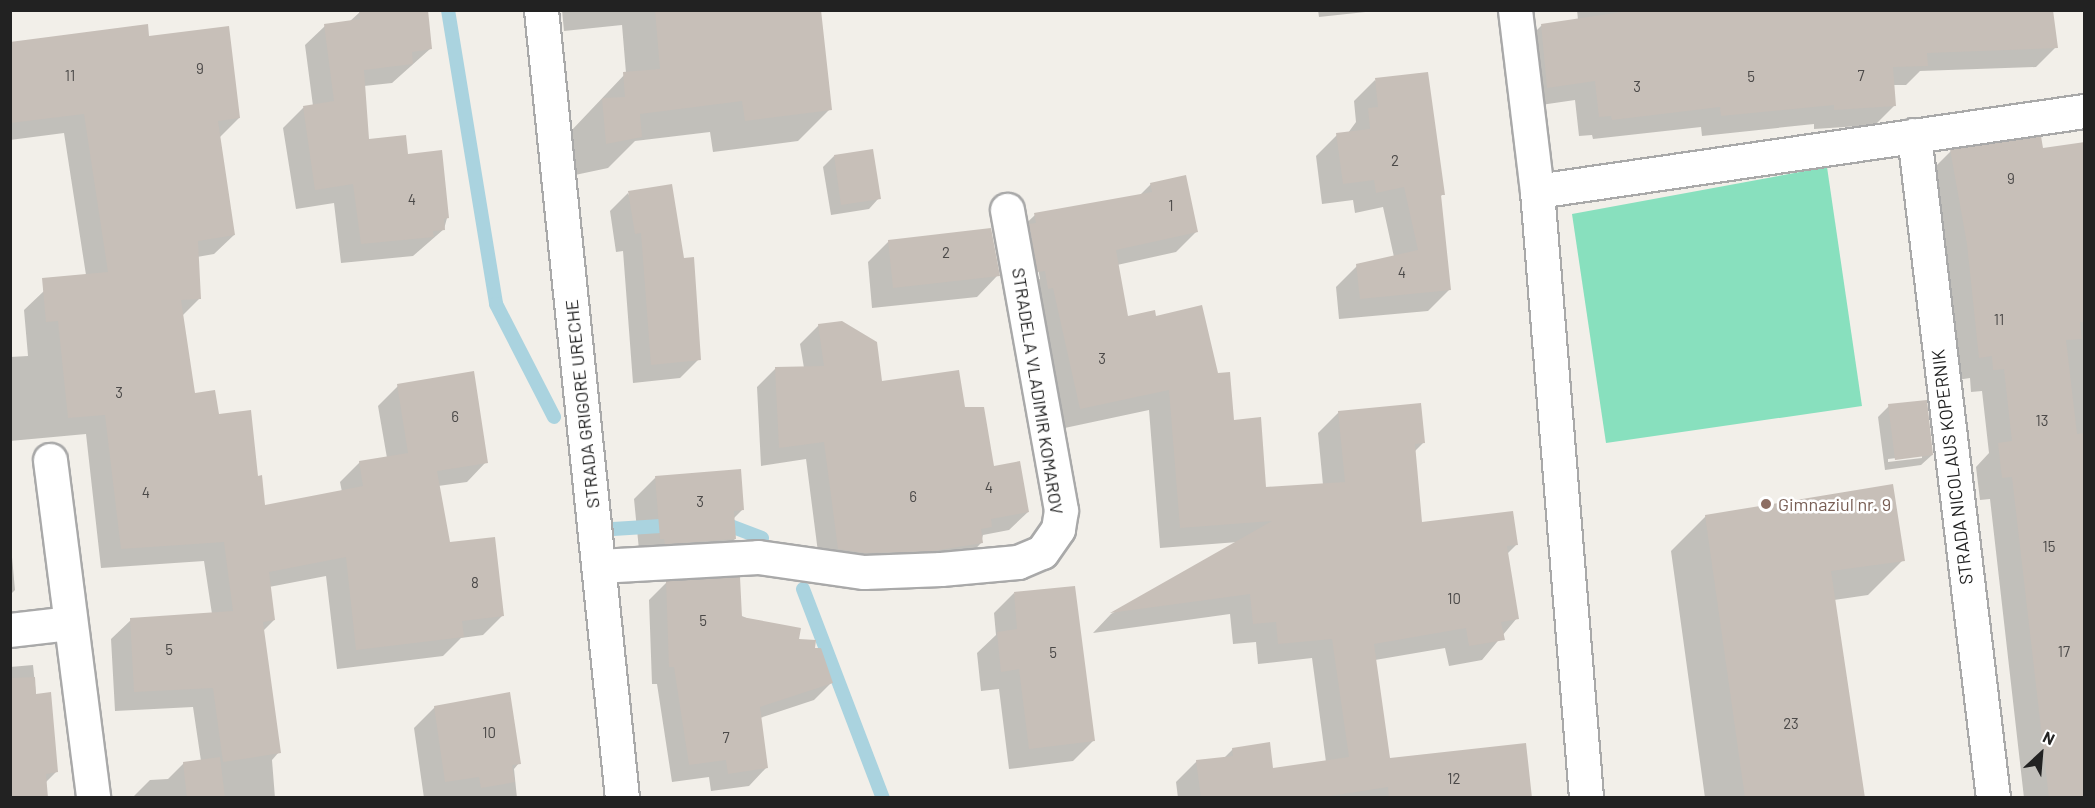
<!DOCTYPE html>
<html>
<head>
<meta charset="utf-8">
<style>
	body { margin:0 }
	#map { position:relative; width:2095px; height:808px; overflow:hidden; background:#f2efe9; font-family:Barlow,sans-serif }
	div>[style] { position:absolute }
	.pitch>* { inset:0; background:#88e0be }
	.shadow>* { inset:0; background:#0003 }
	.stream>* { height:14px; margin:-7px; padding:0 7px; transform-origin:7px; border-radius:7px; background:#aad3df }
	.building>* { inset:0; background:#c7bfb8 }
	.roads { filter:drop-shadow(2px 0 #a9a9a9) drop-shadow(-2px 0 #a9a9a9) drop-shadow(0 2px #a9a9a9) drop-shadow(0 -2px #a9a9a9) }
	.minor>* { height:33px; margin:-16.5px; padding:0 16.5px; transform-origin:16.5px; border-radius:16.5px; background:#fff }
	.dots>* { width:16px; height:16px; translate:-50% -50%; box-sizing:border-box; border:3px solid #fff; border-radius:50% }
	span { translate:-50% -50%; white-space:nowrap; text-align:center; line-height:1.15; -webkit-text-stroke:5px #fff; paint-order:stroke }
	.number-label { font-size:15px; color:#4b4948 }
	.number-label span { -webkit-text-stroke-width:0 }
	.street-label { font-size:18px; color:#222 }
	.education-label { font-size:18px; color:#785e54 }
	.left { translate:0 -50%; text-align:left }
	.frame { position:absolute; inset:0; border:12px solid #222; pointer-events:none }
	.north { position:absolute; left:2011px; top:724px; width:60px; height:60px; -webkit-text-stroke:4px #fff; paint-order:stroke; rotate:26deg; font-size:16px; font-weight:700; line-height:24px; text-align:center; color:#222 }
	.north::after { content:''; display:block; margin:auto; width:21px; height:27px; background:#222; clip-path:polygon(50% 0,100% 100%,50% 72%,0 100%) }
</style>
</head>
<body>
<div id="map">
	<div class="pitch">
		<i style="clip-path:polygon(1827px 167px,1862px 406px,1606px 443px,1572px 214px)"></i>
	</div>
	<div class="shadow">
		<i style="clip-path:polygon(562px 10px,819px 10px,830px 109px,798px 141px,713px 152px,710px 132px,635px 141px,608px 168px,575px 175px,571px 131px,626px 73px,622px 25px,564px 31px)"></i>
		<i style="clip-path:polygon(1318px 10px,1384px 10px,1319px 17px)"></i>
		<i style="clip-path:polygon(1577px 10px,2052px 10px,2056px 47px,2036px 67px,1920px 71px,1906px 85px,1893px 85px,1895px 105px,1875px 125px,1814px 129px,1814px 124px,1702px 136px,1701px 127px,1593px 139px,1592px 135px,1579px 136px,1575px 100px,1527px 107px,1521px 46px,1541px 26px,1578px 20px)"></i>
		<i style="clip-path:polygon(360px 12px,430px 49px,392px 83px,364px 86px,367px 140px,407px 156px,447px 218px,444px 229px,413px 256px,341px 263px,334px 203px,296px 209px,283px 128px,303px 108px,313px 106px,305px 45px,325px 26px,349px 22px)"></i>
		<i style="clip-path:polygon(149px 38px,239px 118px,219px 138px,234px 235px,214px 254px,197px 257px,200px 298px,182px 316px,194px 395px,217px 416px,256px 477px,264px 507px,342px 492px,340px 482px,360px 462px,387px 458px,378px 406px,398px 386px,486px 462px,467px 482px,438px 486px,449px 544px,503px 615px,483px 635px,461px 638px,443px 656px,337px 669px,326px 576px,269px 587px,274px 620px,263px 631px,279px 752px,272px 760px,275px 798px,132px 798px,150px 780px,168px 779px,184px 763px,201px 761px,193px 707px,115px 711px,111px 639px,131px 620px,212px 614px,204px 561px,101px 568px,86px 434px,10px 441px,10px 357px,28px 356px,24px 310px,44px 291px,86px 275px,64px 133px,10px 140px,10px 43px)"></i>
		<i style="clip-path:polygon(1375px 80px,1443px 194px,1439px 198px,1449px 290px,1428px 311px,1339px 319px,1336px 287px,1357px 266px,1394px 257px,1383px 207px,1355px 213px,1353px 200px,1322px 204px,1316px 156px,1337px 135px,1348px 133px,1356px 122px,1354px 101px)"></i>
		<i style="clip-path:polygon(2042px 150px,2084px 281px,2084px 798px,2024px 798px,1990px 499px,1980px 500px,1976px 467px,1989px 453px,1982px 391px,1971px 392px,1970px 378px,1957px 380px,1929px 173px,1951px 151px)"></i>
		<i style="clip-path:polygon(834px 156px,879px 198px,869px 209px,831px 215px,823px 167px)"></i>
		<i style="clip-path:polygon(evenodd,1151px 184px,1197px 231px,1176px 252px,1117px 265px,1127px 318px,1155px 317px,1217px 375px,1233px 421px,1265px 488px,1323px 485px,1318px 433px,1339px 412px,1423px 443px,1414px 452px,1421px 524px,1516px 545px,1507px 554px,1517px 618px,1482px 660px,1449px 666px,1445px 648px,1375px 660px,1389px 760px,1531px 798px,1178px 798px,1176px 782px,1197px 761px,1224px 758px,1233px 749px,1272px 770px,1326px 762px,1312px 658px,1258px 664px,1256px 642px,1233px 644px,1230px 614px,1093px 633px,1111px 614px,1238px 542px,1160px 548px,1149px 410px,1060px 429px,1014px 235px,1035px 215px,1139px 196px,1151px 184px,1028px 230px,1031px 230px,1040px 279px,1037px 280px,1028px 230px)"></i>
		<i style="clip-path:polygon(628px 193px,699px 359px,680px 378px,633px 383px,623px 251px,616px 252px,610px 211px)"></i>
		<i style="clip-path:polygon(889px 241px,998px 275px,977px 297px,872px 308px,868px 262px)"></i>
		<i style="clip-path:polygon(819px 325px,881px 383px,964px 409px,993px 468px,1028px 512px,1009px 530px,983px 535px,981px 543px,963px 562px,820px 568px,806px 459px,761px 466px,757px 387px,775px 369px,804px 368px,800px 344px)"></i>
		<i style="clip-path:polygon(evenodd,1889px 406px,1932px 455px,1921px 465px,1885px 470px,1878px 417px,1889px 406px,1922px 455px,1922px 458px,1888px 462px,1888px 459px,1922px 455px)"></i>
		<i style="clip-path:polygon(655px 478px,743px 509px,733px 519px,735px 539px,714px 560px,640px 560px,634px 499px)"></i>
		<i style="clip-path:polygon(1706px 516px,1903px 560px,1868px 595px,1834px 600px,1864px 798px,1705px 798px,1671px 551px)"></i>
		<i style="clip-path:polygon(10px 535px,15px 590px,10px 595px)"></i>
		<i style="clip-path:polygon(667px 582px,797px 641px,832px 682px,814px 700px,760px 718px,766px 768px,749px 786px,711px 791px,709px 777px,672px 782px,657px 684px,652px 684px,649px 600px)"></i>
		<i style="clip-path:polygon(1014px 593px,1093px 741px,1073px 761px,1009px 769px,999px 689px,981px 691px,977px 653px,996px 635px,994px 613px)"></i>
		<i style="clip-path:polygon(33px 665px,36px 695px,56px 772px,45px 783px,10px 798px,10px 667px)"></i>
		<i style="clip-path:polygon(435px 707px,519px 763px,514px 769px,517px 798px,424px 798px,414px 728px)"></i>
	</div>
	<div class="stream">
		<i style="left:448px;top:10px;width:298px;rotate:80.7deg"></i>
		<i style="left:496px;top:304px;width:127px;rotate:62.8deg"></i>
		<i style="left:720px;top:522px;width:45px;rotate:20.9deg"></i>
		<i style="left:613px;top:529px;width:64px;rotate:-3.6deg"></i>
		<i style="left:803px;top:589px;width:224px;rotate:69.1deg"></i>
	</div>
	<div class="building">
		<i style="clip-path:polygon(359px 10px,428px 10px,432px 49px,412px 52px,413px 64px,364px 70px,369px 139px,406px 135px,408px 154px,442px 150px,449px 218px,444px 219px,445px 230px,433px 231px,434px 237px,361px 244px,353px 184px,315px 190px,303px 106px,334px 101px,324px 24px,360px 19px)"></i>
		<i style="clip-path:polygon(655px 10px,821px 10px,832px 110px,745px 121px,742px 101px,640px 114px,642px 137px,606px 144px,602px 98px,625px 97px,623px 72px,660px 69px)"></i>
		<i style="clip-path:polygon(1635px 10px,2053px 10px,2058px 48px,1927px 53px,1928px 66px,1893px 67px,1896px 106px,1834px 110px,1834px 105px,1721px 116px,1720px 107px,1612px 120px,1611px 116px,1599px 117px,1595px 81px,1547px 88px,1541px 24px)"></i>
		<i style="clip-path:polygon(148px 24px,149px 36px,229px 26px,240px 118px,218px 121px,235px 235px,198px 241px,201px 299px,181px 300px,195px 393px,215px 390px,219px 414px,251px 410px,258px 476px,262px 475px,265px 505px,363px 486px,359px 461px,408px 453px,397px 384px,474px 371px,488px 463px,437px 471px,450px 542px,495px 537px,504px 616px,462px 621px,464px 637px,356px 650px,346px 557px,269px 572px,275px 620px,263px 622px,281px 753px,223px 762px,213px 688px,134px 692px,130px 618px,233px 611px,224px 542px,121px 549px,105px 415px,68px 418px,58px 321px,46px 322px,42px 278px,108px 272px,84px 114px,10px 123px,10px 42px)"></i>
		<i style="clip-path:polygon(1428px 72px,1445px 195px,1441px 195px,1451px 290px,1360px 299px,1356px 264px,1418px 250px,1404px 187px,1376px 193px,1374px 180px,1343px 184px,1336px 133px,1370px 129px,1368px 108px,1378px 107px,1375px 78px)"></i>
		<i style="clip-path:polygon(2041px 136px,2043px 148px,2085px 142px,2085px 322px,2080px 322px,2082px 339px,2066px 340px,2077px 434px,2085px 433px,2085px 798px,2049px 798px,2012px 477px,2002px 478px,1998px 443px,2012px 441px,2004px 369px,1993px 370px,1992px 356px,1979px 358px,1967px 244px,1950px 149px)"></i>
		<i style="clip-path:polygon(873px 149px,881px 199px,841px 205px,834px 155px)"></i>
		<i style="clip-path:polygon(1186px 175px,1198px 232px,1116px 250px,1128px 316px,1155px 310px,1156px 316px,1202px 305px,1218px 373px,1230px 372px,1234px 420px,1261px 417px,1266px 487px,1345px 482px,1338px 411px,1421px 403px,1425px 443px,1415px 444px,1422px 522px,1513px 511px,1518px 545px,1507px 546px,1519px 619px,1501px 622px,1505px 640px,1469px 646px,1466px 628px,1374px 644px,1390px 758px,1526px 743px,1532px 798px,1389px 798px,1388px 787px,1317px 798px,1201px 798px,1196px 760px,1233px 756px,1232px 748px,1270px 742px,1273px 768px,1349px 757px,1332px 639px,1278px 644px,1276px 622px,1253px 624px,1250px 594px,1110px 613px,1272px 521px,1180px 528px,1169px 390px,1080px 409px,1053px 288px,1048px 289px,1045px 271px,1037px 272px,1029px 224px,1036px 223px,1034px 213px,1152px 192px,1150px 183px)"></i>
		<i style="clip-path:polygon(672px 184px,684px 258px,694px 257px,701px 360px,651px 365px,641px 233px,635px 234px,628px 191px)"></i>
		<i style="clip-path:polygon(991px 228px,1000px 276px,893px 288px,888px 240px)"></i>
		<i style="clip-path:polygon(842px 321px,877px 342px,882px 381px,959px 370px,965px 407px,984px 407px,994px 466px,1020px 461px,1029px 512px,991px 519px,992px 527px,981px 529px,983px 543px,933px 551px,865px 553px,838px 549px,824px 442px,779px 448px,775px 367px,824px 366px,818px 324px)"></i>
		<i style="clip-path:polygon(1927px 400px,1933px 455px,1895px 460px,1888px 404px)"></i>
		<i style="clip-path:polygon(741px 469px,744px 510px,734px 511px,736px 539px,665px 544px,664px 539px,660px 539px,655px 476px)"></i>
		<i style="clip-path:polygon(1893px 484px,1905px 561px,1831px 571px,1865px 798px,1745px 798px,1705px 515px)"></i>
		<i style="clip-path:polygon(740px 577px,742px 617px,801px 628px,799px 639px,816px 640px,815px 648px,821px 648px,833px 683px,760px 707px,768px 768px,728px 774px,726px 760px,689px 765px,674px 667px,669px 667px,666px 581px)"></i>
		<i style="clip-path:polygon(1075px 586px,1095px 741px,1029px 749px,1019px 669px,1001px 672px,997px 632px,1017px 629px,1014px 592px)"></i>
		<i style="clip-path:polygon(35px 677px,36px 694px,51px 692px,58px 772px,46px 774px,48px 798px,10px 798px,10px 678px)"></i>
		<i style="clip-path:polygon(510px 692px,521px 764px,512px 765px,515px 782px,481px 788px,479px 777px,445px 782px,434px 706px)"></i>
		<i style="clip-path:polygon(220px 757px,225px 798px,187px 798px,183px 762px)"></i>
	</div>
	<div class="roads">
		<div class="minor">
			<i style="left:541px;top:10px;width:792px;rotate:84.13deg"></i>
			<i style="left:1515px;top:10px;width:182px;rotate:83.1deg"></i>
			<i style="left:1537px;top:191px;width:609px;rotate:85.38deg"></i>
			<i style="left:1914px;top:135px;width:668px;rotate:83.2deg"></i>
			<i style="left:1537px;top:191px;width:553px;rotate:-8.32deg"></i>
			<i style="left:50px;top:460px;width:341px;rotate:82.7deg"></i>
			<i style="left:599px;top:566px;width:159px;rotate:-3.2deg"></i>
			<i style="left:758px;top:557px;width:107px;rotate:8.1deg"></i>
			<i style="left:864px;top:572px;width:77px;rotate:-2.2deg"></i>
			<i style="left:941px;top:569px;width:77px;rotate:-5.2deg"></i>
			<i style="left:1018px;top:562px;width:26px;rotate:-23deg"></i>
			<i style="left:1042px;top:552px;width:28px;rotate:-55deg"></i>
			<i style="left:1058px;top:529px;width:19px;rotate:-81deg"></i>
			<i style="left:1061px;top:510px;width:305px;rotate:-100.2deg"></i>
			<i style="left:10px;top:630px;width:60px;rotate:-6.7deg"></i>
		</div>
	</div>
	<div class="dots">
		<i style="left:1766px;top:504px;background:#8d6e63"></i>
	</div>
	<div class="number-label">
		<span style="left:200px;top:69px">9</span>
		<span style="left:70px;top:76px">11</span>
		<span style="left:1861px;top:76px">7</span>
		<span style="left:1751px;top:77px">5</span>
		<span style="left:1637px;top:87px">3</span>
		<span style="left:1395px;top:161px">2</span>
		<span style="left:2011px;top:179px">9</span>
		<span style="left:412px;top:200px">4</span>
		<span style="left:1171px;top:206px">1</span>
		<span style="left:946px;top:253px">2</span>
		<span style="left:1402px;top:273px">4</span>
		<span style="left:1999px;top:320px">11</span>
		<span style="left:1102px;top:359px">3</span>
		<span style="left:119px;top:393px">3</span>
		<span style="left:455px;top:417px">6</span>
		<span style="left:2042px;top:421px">13</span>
		<span style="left:989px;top:488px">4</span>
		<span style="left:146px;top:493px">4</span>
		<span style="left:913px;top:497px">6</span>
		<span style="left:700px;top:502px">3</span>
		<span style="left:2049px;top:547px">15</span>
		<span style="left:475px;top:583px">8</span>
		<span style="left:1454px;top:599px">10</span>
		<span style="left:703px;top:621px">5</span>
		<span style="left:169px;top:650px">5</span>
		<span style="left:2064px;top:652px">17</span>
		<span style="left:1053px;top:653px">5</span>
		<span style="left:1791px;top:724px">23</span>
		<span style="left:489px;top:733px">10</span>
		<span style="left:726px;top:738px">7</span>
		<span style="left:1454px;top:779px">12</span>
	</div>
	<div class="street-label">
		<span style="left:1038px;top:391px;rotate:81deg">STRADELA VLADIMIR KOMAROV</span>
		<span style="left:582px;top:404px;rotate:-96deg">STRADA GRIGORE URECHE</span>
		<span style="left:1952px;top:467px;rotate:-97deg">STRADA NICOLAUS KOPERNIK</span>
	</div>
	<div class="education-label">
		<span class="left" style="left:1778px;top:504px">Gimnaziul nr. 9</span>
	</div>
	<div class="frame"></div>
	<div class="north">N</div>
</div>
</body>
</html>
